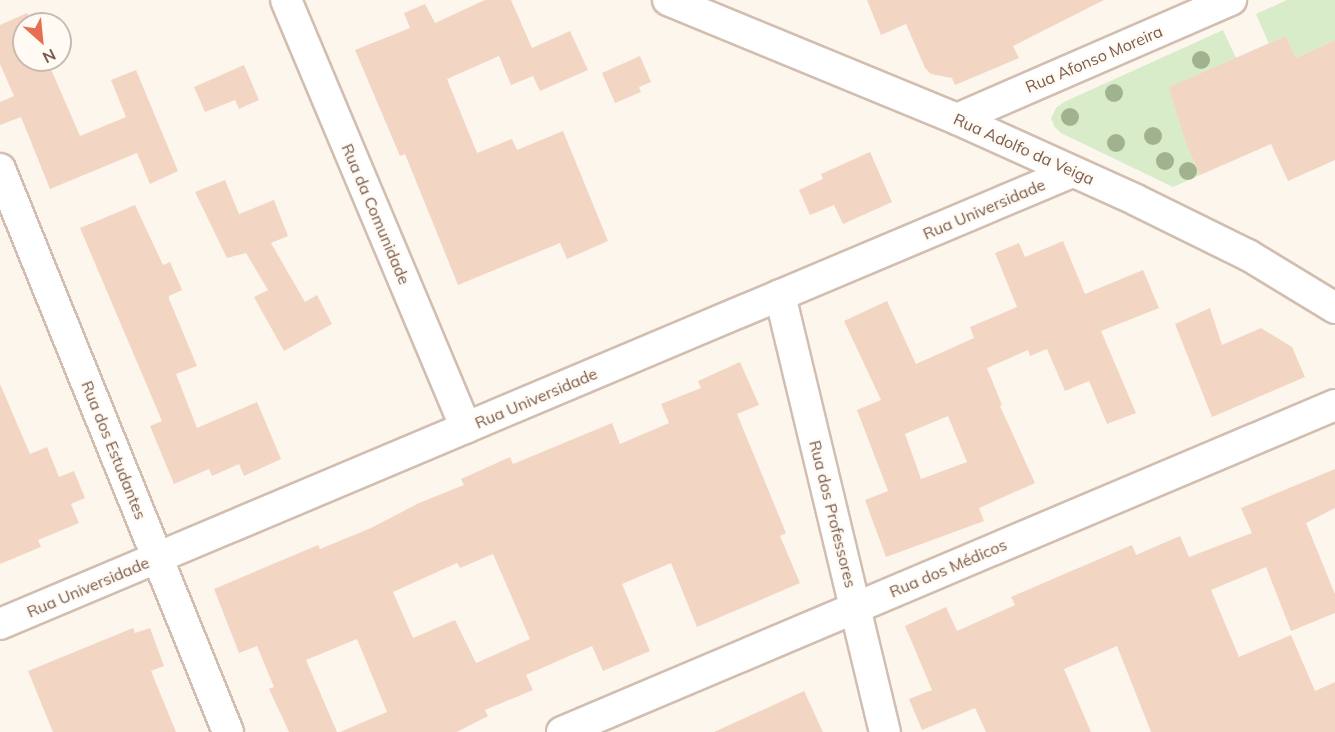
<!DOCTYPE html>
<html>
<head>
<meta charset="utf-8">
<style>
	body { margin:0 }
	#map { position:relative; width:1335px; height:732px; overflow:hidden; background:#fdf6ec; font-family:Mulish,sans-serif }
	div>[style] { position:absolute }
	.green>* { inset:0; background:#d8ecc9 }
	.building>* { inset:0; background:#f3d5c3 }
	.roads { filter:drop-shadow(2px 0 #d1beb0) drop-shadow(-2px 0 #d1beb0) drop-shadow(0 2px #d1beb0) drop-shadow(0 -2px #d1beb0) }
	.minor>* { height:30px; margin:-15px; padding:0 15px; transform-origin:15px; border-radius:15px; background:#fff }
	.trees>* { width:18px; height:18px; margin:-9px; border-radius:50%; background:#a0b28e }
	span { translate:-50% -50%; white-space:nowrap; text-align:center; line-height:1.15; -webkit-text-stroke:4.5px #fffaf3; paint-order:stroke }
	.street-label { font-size:16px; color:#7a5c4d }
	.north { position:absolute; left:12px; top:12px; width:60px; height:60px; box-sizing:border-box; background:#fffaf3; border:2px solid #cabbb1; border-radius:50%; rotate:153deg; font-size:16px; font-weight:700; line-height:24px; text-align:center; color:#7a5c4d }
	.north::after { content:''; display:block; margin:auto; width:21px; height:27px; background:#e76f51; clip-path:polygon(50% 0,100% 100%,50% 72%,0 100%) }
</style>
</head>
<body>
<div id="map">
	<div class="green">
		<i style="clip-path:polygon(1287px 0,1335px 0,1335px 40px,1296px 58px,1286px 36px,1269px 44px,1256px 14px)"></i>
		<i style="clip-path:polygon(1223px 30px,1236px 58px,1170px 87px,1186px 144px,1200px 175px,1173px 187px,1061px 133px,1054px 126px,1051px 118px,1056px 108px,1064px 102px)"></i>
	</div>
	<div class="building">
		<i style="clip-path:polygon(485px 0,511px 0,532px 48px,570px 31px,588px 70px,540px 91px,533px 76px,511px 85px,499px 56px,447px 79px,477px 153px,512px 139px,517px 150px,563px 131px,608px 241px,567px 259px,560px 243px,458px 285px,405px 154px,400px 156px,355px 50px,410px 28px,404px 13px,425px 4px,435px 23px)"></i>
		<i style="clip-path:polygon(867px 0,1104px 0,1013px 46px,1019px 58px,955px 85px,952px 78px,931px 74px,925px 68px,906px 24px,881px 35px)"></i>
		<i style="clip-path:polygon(27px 13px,32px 24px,24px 24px,24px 60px,47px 60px,80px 136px,126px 117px,111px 80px,136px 70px,178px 171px,150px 184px,137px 153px,50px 189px,21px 117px,0 125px,0 102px,14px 96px,0 64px,0 25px)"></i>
		<i style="clip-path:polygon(1286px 36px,1296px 58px,1335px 40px,1335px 160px,1288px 181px,1271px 144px,1200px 175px,1186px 144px,1169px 87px)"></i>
		<i style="clip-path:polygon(640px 56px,651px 82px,639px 87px,641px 92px,615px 103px,602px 73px)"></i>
		<i style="clip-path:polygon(244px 65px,259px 100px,239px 109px,235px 100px,205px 112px,194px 87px)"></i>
		<i style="clip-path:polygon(870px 152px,892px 202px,843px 224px,834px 205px,810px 215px,799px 190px,823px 179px,821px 174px)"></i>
		<i style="clip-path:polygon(225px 180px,239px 214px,274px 200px,288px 236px,271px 243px,305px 302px,317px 295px,332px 324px,284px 351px,254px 297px,268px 290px,246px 253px,227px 258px,195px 192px)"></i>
		<i style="clip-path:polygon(135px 205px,163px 265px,170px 262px,182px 290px,169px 296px,169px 299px,197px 366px,176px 374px,197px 428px,257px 402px,281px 459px,244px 476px,239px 464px,212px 476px,209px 469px,174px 484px,150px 426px,162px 421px,80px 228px)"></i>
		<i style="clip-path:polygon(evenodd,1063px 241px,1085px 294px,1143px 270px,1159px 308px,1101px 331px,1136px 413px,1107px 424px,1089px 381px,1065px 391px,1047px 349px,1030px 356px,1028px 350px,987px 368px,1002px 405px,1000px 406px,1035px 483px,979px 508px,984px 521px,886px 557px,865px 500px,888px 491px,857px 410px,881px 400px,844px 321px,887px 301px,916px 364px,974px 338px,970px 327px,1017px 307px,995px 253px,1019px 243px,1025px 257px,1063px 241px,948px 416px,967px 462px,921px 479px,905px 434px,948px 416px)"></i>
		<i style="clip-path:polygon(1210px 308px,1222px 345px,1261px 328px,1292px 347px,1305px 377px,1212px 417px,1175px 324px)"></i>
		<i style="clip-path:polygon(evenodd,740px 362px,759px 405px,737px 414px,786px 533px,780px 536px,800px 583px,697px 627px,671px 563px,622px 584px,650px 651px,603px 671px,592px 646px,526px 675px,533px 690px,485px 710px,488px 716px,457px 732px,340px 732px,387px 712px,357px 639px,306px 660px,337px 732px,289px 732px,269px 689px,274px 687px,257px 646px,239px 653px,214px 589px,318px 545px,320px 549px,371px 528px,419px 503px,464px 485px,461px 479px,510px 457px,513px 464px,612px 423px,620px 444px,669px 423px,661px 404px,701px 388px,698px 381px,740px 362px,493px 554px,530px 639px,476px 663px,455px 620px,413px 638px,393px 592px,457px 563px,460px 568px,493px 554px)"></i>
		<i style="clip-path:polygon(0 384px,30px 454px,47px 447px,59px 477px,74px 471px,85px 498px,71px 504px,79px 523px,38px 540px,41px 547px,0 564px)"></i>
		<i style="clip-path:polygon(1335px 469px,1335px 508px,1306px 523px,1335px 594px,1335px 613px,1291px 631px,1266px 567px,1211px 590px,1239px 657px,1291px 635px,1315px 691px,1335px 682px,1335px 732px,1151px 732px,1117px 646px,1064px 669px,1091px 732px,986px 732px,975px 708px,922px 730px,909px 699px,932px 690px,905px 626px,946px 607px,957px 631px,1015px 605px,1011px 597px,1132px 545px,1136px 555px,1180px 536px,1189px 557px,1252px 533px,1241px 508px)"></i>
		<i style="clip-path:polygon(133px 628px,135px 633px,150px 628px,164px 666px,151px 671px,176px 732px,53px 732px,28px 671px)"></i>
		<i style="clip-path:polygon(804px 691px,823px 732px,714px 732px)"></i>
	</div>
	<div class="roads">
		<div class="minor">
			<i style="left:286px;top:0;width:464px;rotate:67.2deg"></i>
			<i style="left:668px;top:0;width:313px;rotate:22.4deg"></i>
			<i style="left:957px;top:119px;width:196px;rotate:24.3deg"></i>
			<i style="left:1136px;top:200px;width:125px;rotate:26.2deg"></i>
			<i style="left:1248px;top:255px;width:102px;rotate:31.3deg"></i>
			<i style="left:957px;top:119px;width:299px;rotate:-23.5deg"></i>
			<i style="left:0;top:169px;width:607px;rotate:67.95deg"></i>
			<i style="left:780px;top:295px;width:449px;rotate:76.5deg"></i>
			<i style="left:0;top:624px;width:1163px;rotate:-22.86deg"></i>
			<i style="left:562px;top:732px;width:839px;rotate:-22.93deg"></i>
		</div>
	</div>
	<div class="trees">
		<i style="left:1201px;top:60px"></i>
		<i style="left:1114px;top:93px"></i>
		<i style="left:1070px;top:117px"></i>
		<i style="left:1153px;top:136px"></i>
		<i style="left:1116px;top:143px"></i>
		<i style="left:1165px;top:161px"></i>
		<i style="left:1188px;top:171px"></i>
	</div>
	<div class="street-label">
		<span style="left:1094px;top:59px;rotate:-23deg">Rua Afonso Moreira</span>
		<span style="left:1024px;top:149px;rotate:24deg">Rua Adolfo da Veiga</span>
		<span style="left:984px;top:209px;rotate:-23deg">Rua Universidade</span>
		<span style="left:376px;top:214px;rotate:67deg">Rua da Comunidade</span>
		<span style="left:536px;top:398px;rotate:-23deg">Rua Universidade</span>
		<span style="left:114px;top:450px;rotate:68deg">Rua dos Estudantes</span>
		<span style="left:833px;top:514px;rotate:76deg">Rua dos Professores</span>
		<span style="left:948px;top:568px;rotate:-23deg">Rua dos Médicos</span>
		<span style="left:88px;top:587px;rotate:-23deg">Rua Universidade</span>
	</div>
	<div class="north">N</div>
</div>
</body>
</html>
